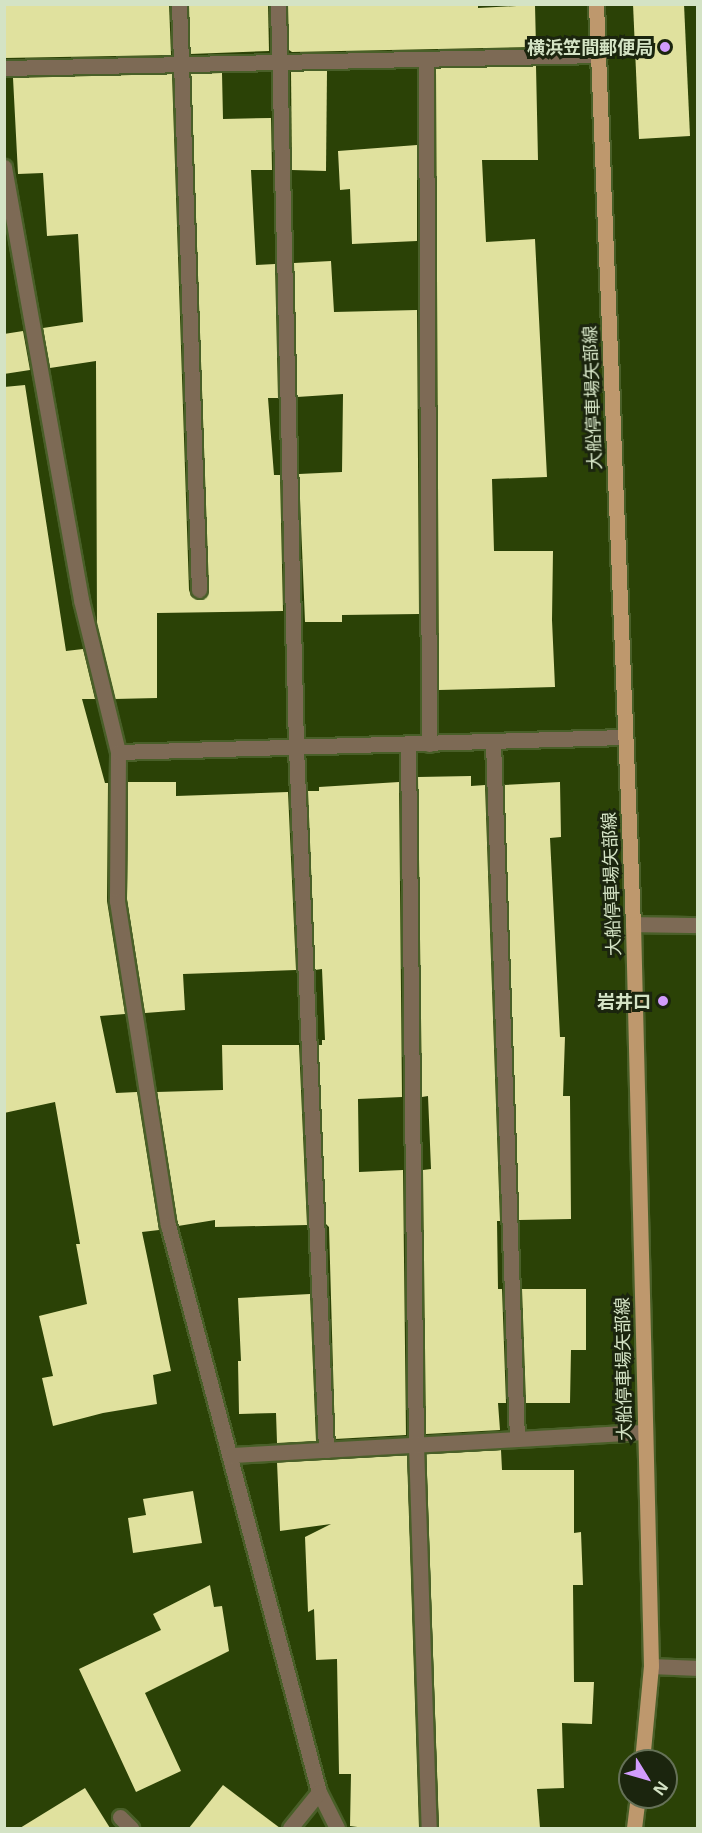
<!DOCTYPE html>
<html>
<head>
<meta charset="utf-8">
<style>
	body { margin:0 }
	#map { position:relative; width:702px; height:1833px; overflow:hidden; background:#2b4206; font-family:"Open Sans","Noto Sans JP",sans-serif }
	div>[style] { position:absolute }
	.building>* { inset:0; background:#e0e19e }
	.roads { filter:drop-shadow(2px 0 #495f28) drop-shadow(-2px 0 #495f28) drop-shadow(0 2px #495f28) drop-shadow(0 -2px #495f28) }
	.minor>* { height:15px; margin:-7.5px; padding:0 7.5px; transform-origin:7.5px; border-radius:7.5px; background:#7d6a55 }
	.major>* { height:15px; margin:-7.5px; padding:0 7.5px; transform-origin:7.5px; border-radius:7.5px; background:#be986d }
	.dots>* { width:16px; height:16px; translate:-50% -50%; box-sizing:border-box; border:3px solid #1b250e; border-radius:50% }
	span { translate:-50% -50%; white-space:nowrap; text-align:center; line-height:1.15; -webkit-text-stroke:6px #1b250e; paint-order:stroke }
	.poi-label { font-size:18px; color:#d4e3c5; font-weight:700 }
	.right { translate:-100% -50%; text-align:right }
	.street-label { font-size:18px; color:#d4e3c5 }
	.frame { position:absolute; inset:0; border:6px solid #d4e3c5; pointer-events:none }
	.north { position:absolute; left:618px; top:1749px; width:60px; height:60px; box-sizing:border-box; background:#1b250e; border:2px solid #657157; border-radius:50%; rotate:127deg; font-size:16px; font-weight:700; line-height:24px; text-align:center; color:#d4e3c5 }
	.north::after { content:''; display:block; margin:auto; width:21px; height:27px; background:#d29cfd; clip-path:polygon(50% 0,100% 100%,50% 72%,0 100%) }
</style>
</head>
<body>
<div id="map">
	<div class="building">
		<i style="clip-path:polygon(4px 4px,169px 4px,171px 55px,4px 58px)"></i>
		<i style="clip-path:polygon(189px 4px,268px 4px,269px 51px,190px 54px)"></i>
		<i style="clip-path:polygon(288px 4px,478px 4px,478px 8px,535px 5px,536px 47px,292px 52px,289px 50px)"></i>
		<i style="clip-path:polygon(633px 4px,684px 4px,690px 136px,639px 139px)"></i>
		<i style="clip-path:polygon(536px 66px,538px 160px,482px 160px,486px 242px,535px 239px,547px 477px,492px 479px,494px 551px,553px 551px,552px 620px,555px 687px,439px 690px,436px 68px)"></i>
		<i style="clip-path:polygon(291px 71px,327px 71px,326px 171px,292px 170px)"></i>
		<i style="clip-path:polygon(222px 73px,223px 119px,271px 118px,272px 170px,251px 170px,256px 265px,275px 264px,278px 398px,268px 398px,274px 475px,280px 475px,283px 611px,157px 613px,157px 698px,115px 699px,97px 627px,96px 361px,50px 368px,43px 328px,83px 322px,78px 234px,47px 236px,43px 173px,18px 174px,13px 78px,172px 74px,189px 590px,191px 596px,199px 600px,205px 598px,209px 590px,191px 74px)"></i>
		<i style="clip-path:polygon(417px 145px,417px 241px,352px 244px,350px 189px,340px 190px,338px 151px)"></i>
		<i style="clip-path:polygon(331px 261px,334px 312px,417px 310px,419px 614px,342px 615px,342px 622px,305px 622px,299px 474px,342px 472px,343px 394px,297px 397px,294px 263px)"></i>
		<i style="clip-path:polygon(23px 331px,30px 370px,4px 374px,4px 334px)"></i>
		<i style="clip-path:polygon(25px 385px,66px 651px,83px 649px,95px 699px,82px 699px,105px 783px,108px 783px,107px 901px,125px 1014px,100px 1016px,116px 1093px,137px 1092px,159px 1230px,142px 1232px,171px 1371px,153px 1375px,157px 1404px,103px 1413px,53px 1426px,42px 1378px,53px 1376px,39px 1316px,87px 1304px,76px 1244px,80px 1244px,55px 1102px,4px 1113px,4px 387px)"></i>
		<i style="clip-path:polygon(471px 776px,471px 786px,485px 785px,500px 1221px,497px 1221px,498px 1289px,502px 1289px,506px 1403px,498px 1403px,500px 1430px,426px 1434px,423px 1170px,431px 1169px,428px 1096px,422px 1097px,418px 777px)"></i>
		<i style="clip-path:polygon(128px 782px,176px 782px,176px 796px,288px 792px,296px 970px,183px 974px,185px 1010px,145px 1013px,127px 900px)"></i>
		<i style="clip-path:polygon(399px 782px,402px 1097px,358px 1099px,359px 1172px,403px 1170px,406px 1435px,335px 1439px,329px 1227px,326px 1224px,318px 1045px,322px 1045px,322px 1040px,325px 1040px,322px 969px,315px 970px,308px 791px,319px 791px,319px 787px)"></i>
		<i style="clip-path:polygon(560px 782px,561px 837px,550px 838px,560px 1037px,565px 1037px,563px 1096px,570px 1096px,571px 1219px,519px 1220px,504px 785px)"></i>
		<i style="clip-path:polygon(222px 1045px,299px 1045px,307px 1225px,215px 1227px,215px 1220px,178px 1226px,157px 1092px,223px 1090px)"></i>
		<i style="clip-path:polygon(522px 1289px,586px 1289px,586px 1350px,571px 1350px,570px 1403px,526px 1403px)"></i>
		<i style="clip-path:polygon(310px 1294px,316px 1441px,277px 1443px,276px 1413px,239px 1414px,238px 1361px,241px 1361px,238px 1298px)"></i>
		<i style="clip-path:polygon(501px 1450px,502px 1470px,574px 1470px,574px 1533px,581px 1532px,583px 1585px,573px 1585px,574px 1682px,594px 1682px,592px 1724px,562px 1723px,564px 1788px,537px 1789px,540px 1828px,439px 1828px,426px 1454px)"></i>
		<i style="clip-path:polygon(407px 1455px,419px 1828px,365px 1828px,350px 1826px,351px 1774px,339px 1774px,337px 1659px,316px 1660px,314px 1609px,308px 1612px,305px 1537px,331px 1524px,280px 1531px,277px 1462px)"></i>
		<i style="clip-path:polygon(193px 1491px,202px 1543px,133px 1553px,128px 1518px,146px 1515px,143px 1499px)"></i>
		<i style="clip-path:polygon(210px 1585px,214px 1607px,222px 1606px,229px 1651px,145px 1693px,181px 1771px,136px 1792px,79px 1669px,161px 1630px,153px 1614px)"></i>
		<i style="clip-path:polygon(223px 1785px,280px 1828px,189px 1828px)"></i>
		<i style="clip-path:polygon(85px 1788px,110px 1828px,20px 1828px)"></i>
	</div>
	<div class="roads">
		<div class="minor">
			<i style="left:179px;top:4px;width:586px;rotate:88.05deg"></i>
			<i style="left:278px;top:4px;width:744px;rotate:88.61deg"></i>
			<i style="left:296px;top:748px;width:703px;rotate:87.55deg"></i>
			<i style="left:426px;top:59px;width:685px;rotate:89.75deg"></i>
			<i style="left:4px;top:68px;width:595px;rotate:-1.25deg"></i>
			<i style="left:4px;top:167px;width:440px;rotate:79.9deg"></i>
			<i style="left:81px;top:600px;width:156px;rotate:76.3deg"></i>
			<i style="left:118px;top:752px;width:149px;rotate:90.4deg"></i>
			<i style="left:117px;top:901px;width:328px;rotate:81.1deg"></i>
			<i style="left:168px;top:1225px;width:587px;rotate:75.09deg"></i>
			<i style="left:319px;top:1792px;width:40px;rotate:63.4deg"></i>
			<i style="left:493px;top:742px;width:697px;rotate:88.03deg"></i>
			<i style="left:408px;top:745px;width:700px;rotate:89.35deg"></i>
			<i style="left:416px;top:1445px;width:383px;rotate:88.1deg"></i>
			<i style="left:118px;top:752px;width:506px;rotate:-1.7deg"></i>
			<i style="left:633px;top:924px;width:65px;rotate:0.9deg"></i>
			<i style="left:231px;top:1455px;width:414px;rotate:-3.2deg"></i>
			<i style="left:651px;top:1666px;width:47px;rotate:2.4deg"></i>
			<i style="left:120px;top:1817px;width:16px;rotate:45deg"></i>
			<i style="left:290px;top:1828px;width:46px;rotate:-51.1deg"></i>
		</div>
		<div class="major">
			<i style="left:596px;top:4px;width:921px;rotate:87.7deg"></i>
			<i style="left:633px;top:924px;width:742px;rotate:88.61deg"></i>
			<i style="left:651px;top:1666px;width:95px;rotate:95.4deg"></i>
			<i style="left:634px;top:1828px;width:31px;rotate:-83deg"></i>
		</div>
	</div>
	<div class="dots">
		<i style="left:665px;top:47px;background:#d29cfd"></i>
		<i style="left:663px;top:1001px;background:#d29cfd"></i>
	</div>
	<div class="poi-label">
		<span class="right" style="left:653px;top:47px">横浜笠間郵便局</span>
		<span class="right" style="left:651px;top:1001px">岩井口</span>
	</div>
	<div class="street-label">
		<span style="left:592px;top:398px;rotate:-92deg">大船停車場矢部線</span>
		<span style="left:611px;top:884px;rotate:-92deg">大船停車場矢部線</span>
		<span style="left:623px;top:1369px;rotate:-91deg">大船停車場矢部線</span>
	</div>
	<div class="frame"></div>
	<div class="north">N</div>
</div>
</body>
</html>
